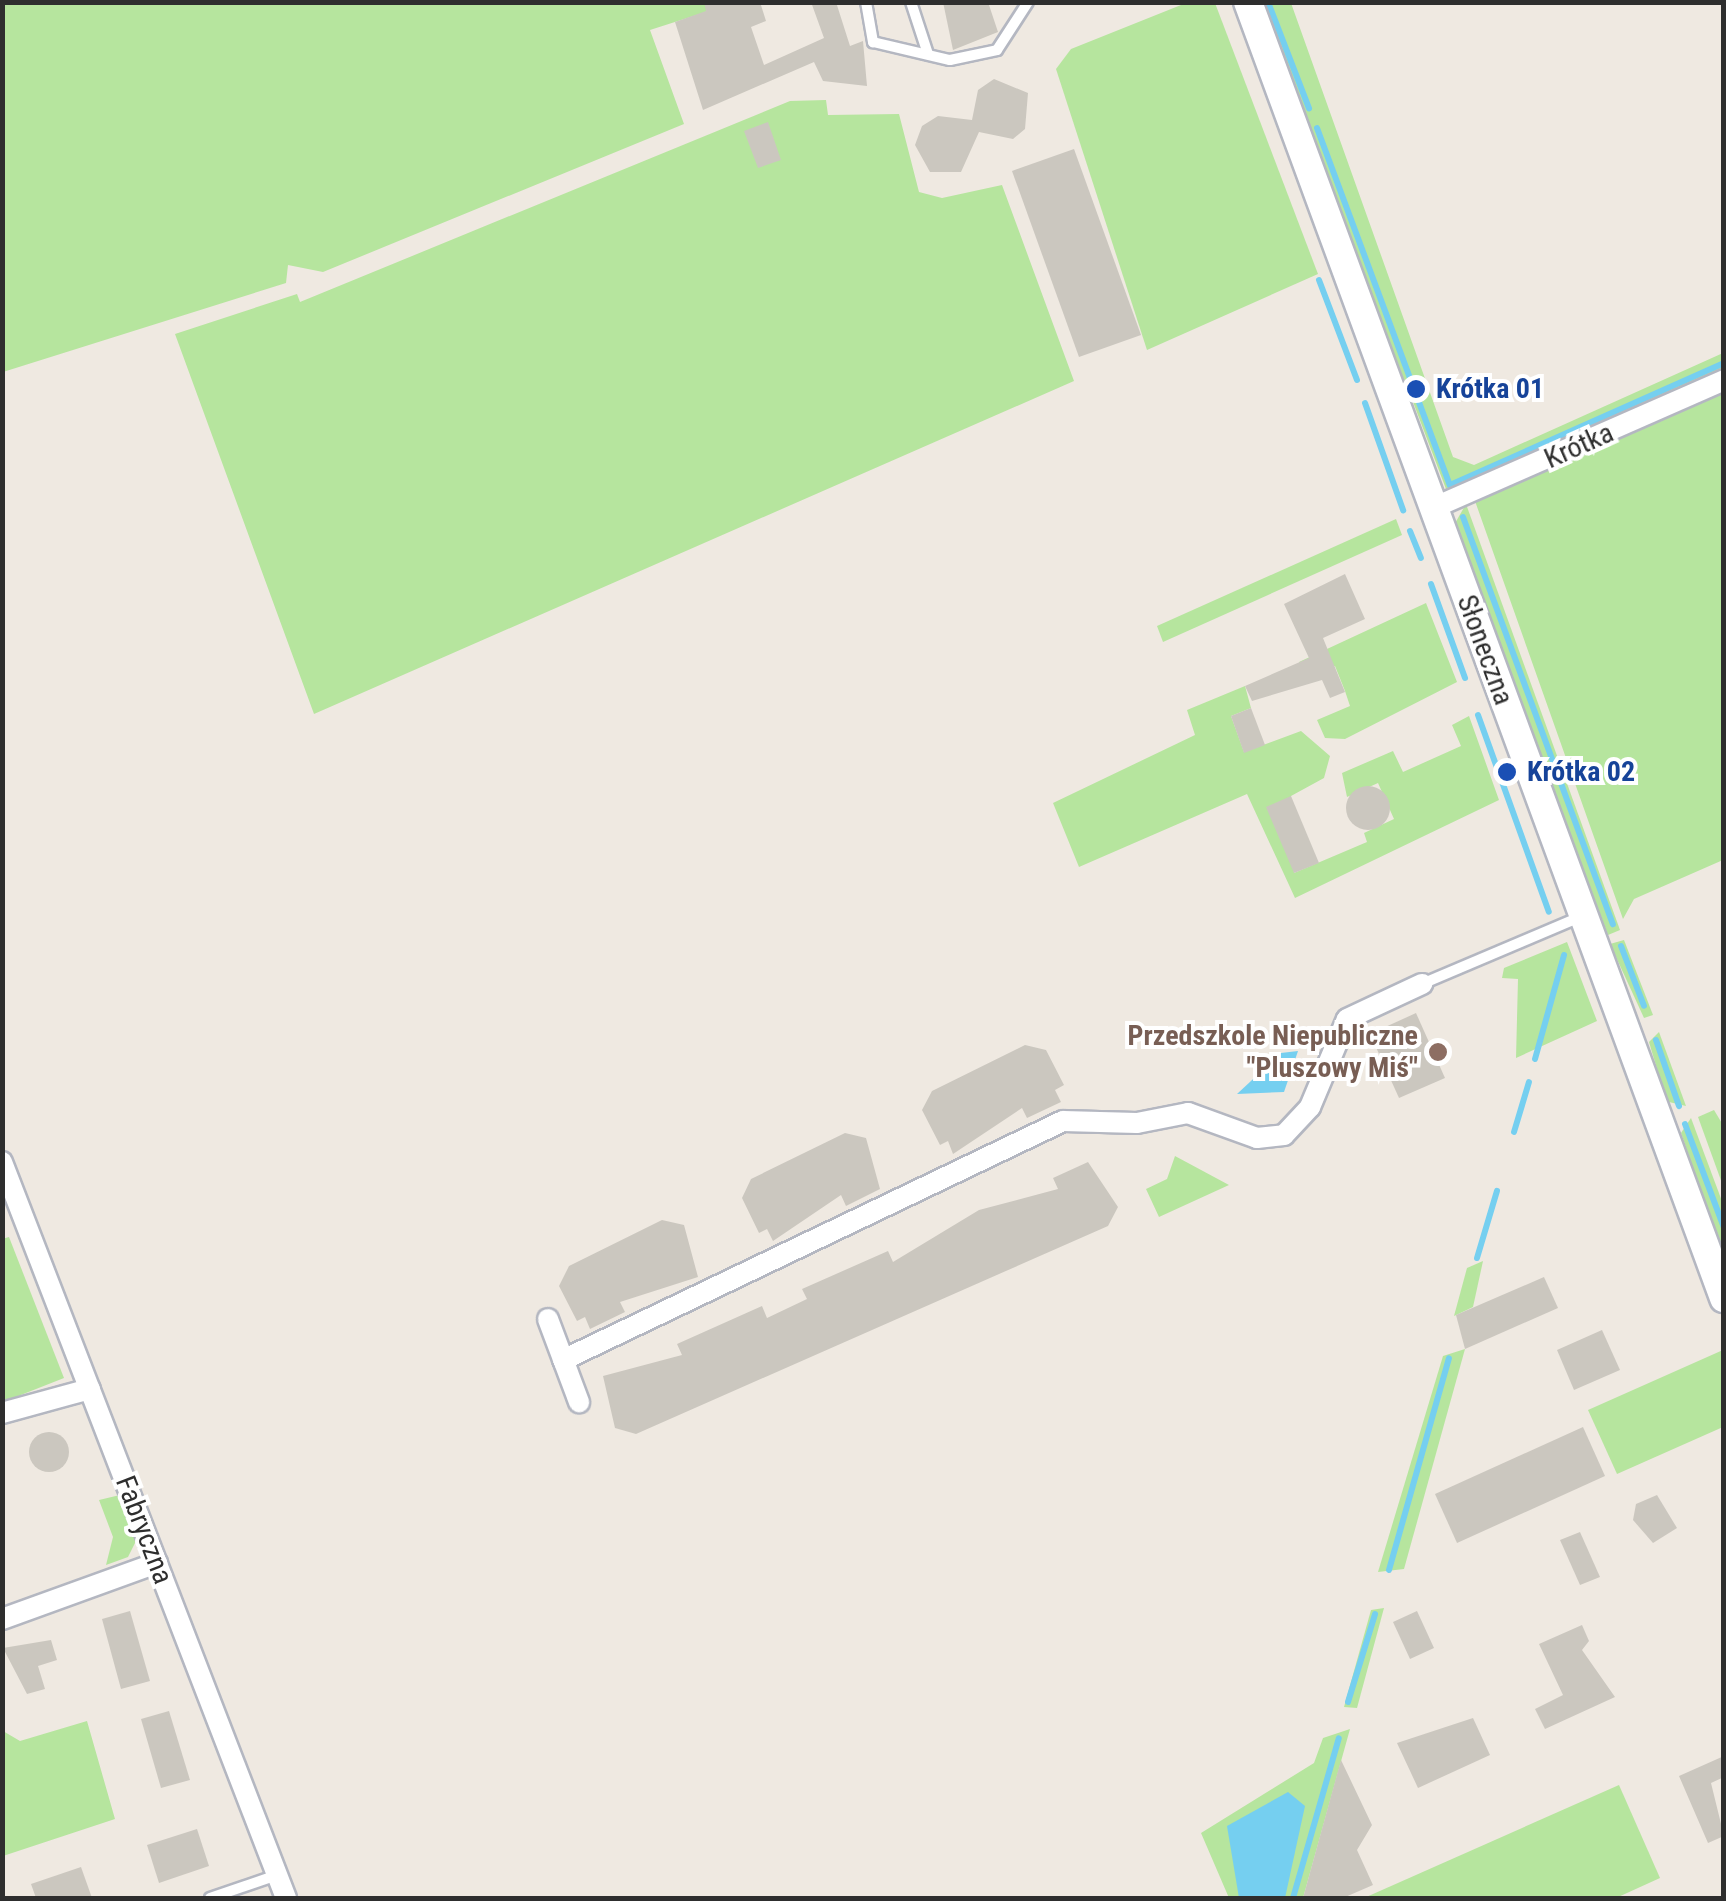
<!DOCTYPE html>
<html>
<head>
<meta charset="utf-8">
<style>
	body { margin:0 }
	#map { position:relative; width:1726px; height:1901px; overflow:hidden; background:#efe9e1; font-family:"Roboto Condensed",sans-serif }
	div>[style] { position:absolute }
	.green>* { inset:0; background:#b6e59e }
	.water>* { inset:0; background:#75cff0 }
	.stream>* { height:6px; margin:-3px; padding:0 3px; transform-origin:3px; border-radius:3px; background:#75cff0 }
	.building>* { inset:0; background:#cbc7bf }
	.round { border-radius:50% }
	.roads { filter:drop-shadow(2px 0 #b4b7c1) drop-shadow(-2px 0 #b4b7c1) drop-shadow(0 2px #b4b7c1) drop-shadow(0 -2px #b4b7c1) }
	.service>* { height:10px; margin:-5px; padding:0 5px; transform-origin:5px; border-radius:5px; background:#fff }
	.minor>* { height:20px; margin:-10px; padding:0 10px; transform-origin:10px; border-radius:10px; background:#fff }
	.secondary>* { height:28px; margin:-14px; padding:0 14px; transform-origin:14px; border-radius:14px; background:#fff }
	.dots>* { width:28px; height:28px; translate:-50% -50%; box-sizing:border-box; border:5px solid #fff; border-radius:50% }
	span { translate:-50% -50%; white-space:nowrap; text-align:center; line-height:1.15; -webkit-text-stroke:8px #fff; paint-order:stroke }
	.transit-label { font-size:28px; color:#164399; font-weight:700 }
	.left { translate:0 -50%; text-align:left }
	.street-label { font-size:28px; color:#2e2e2e }
	.education-label { font-size:28px; color:#785e54; font-weight:700 }
	.right { translate:-100% -50%; text-align:right }
	.frame { position:absolute; inset:0; border:5px solid #2e2e2e; pointer-events:none }
</style>
</head>
<body>
<div id="map">
	<div class="green">
		<i style="clip-path:polygon(3px 3px,734px 3px,650px 30px,684px 124px,323px 272px,288px 265px,286px 283px,3px 372px)"></i>
		<i style="clip-path:polygon(1186px 3px,1215px 3px,1318px 274px,1147px 350px,1056px 69px,1071px 49px)"></i>
		<i style="clip-path:polygon(1264px 3px,1291px 3px,1453px 457px,1474px 465px,1723px 353px,1723px 373px,1455px 492px,1446px 489px,1413px 402px,1425px 397px,1418px 377px,1404px 380px)"></i>
		<i style="clip-path:polygon(826px 100px,828px 115px,899px 114px,919px 192px,942px 198px,1002px 185px,1074px 381px,314px 714px,175px 334px,297px 294px,300px 302px,790px 101px)"></i>
		<i style="clip-path:polygon(1723px 390px,1723px 860px,1634px 899px,1623px 919px,1475px 501px)"></i>
		<i style="clip-path:polygon(1466px 504px,1620px 930px,1608px 935px,1454px 525px)"></i>
		<i style="clip-path:polygon(1396px 519px,1402px 535px,1163px 642px,1157px 626px)"></i>
		<i style="clip-path:polygon(1426px 603px,1457px 682px,1345px 739px,1325px 738px,1317px 720px,1350px 706px,1345px 691px,1335px 666px,1304px 676px,1299px 662px)"></i>
		<i style="clip-path:polygon(1245px 686px,1251px 708px,1231px 716px,1244px 752px,1301px 731px,1330px 756px,1324px 778px,1291px 796px,1294px 873px,1367px 842px,1364px 833px,1394px 819px,1378px 783px,1347px 797px,1342px 773px,1393px 751px,1403px 772px,1461px 746px,1452px 725px,1469px 716px,1499px 800px,1295px 898px,1247px 794px,1079px 867px,1053px 803px,1195px 735px,1187px 710px)"></i>
		<i style="clip-path:polygon(1624px 940px,1653px 1015px,1644px 1018px,1610px 944px)"></i>
		<i style="clip-path:polygon(1567px 942px,1597px 1021px,1516px 1058px,1518px 979px,1502px 978px,1504px 968px)"></i>
		<i style="clip-path:polygon(1659px 1032px,1686px 1106px,1669px 1102px,1657px 1069px,1649px 1042px)"></i>
		<i style="clip-path:polygon(1714px 1110px,1723px 1125px,1723px 1186px,1698px 1117px)"></i>
		<i style="clip-path:polygon(1691px 1118px,1723px 1204px,1723px 1254px,1681px 1133px)"></i>
		<i style="clip-path:polygon(1175px 1156px,1229px 1185px,1159px 1217px,1146px 1189px,1167px 1179px)"></i>
		<i style="clip-path:polygon(9px 1237px,64px 1378px,3px 1402px,2px 1239px)"></i>
		<i style="clip-path:polygon(1483px 1261px,1473px 1307px,1454px 1316px,1467px 1268px)"></i>
		<i style="clip-path:polygon(1465px 1349px,1404px 1569px,1378px 1572px,1443px 1356px)"></i>
		<i style="clip-path:polygon(1723px 1350px,1723px 1427px,1617px 1474px,1588px 1410px)"></i>
		<i style="clip-path:polygon(120px 1495px,137px 1539px,128px 1557px,106px 1565px,113px 1537px,99px 1500px)"></i>
		<i style="clip-path:polygon(1384px 1608px,1357px 1708px,1344px 1707px,1371px 1610px)"></i>
		<i style="clip-path:polygon(87px 1721px,115px 1819px,3px 1856px,3px 1731px,20px 1741px)"></i>
		<i style="clip-path:polygon(1350px 1729px,1303px 1898px,1229px 1898px,1201px 1833px,1314px 1763px,1323px 1738px)"></i>
		<i style="clip-path:polygon(1619px 1785px,1660px 1878px,1616px 1898px,1364px 1898px)"></i>
	</div>
	<div class="water">
		<i style="clip-path:polygon(1298px 1051px,1284px 1092px,1237px 1094px,1281px 1053px)"></i>
		<i style="clip-path:polygon(1288px 1792px,1305px 1806px,1285px 1898px,1239px 1898px,1227px 1826px)"></i>
	</div>
	<div class="stream">
		<i style="left:1268px;top:2px;width:114px;rotate:68.9deg"></i>
		<i style="left:1317px;top:128px;width:381px;rotate:69.6deg"></i>
		<i style="left:1450px;top:485px;width:300px;rotate:-24deg"></i>
		<i style="left:1319px;top:280px;width:107px;rotate:69.2deg"></i>
		<i style="left:1365px;top:403px;width:114px;rotate:70.4deg"></i>
		<i style="left:1463px;top:517px;width:434px;rotate:69.8deg"></i>
		<i style="left:1410px;top:531px;width:29px;rotate:68deg"></i>
		<i style="left:1431px;top:584px;width:100px;rotate:70.1deg"></i>
		<i style="left:1478px;top:715px;width:209px;rotate:70.2deg"></i>
		<i style="left:1621px;top:946px;width:64px;rotate:69deg"></i>
		<i style="left:1656px;top:1040px;width:70px;rotate:70.8deg"></i>
		<i style="left:1535px;top:1059px;width:108px;rotate:-74.4deg"></i>
		<i style="left:1685px;top:1124px;width:111px;rotate:69.4deg"></i>
		<i style="left:1514px;top:1132px;width:52px;rotate:-73.3deg"></i>
		<i style="left:1477px;top:1258px;width:70px;rotate:-73.4deg"></i>
		<i style="left:1389px;top:1570px;width:220px;rotate:-74.2deg"></i>
		<i style="left:1348px;top:1702px;width:92px;rotate:-72.9deg"></i>
		<i style="left:1293px;top:1898px;width:166px;rotate:-74deg"></i>
	</div>
	<div class="building">
		<i style="clip-path:polygon(704px 2px,760px 2px,766px 21px,751px 27px,764px 65px,824px 38px,811px 2px,836px 2px,850px 46px,863px 41px,867px 86px,823px 81px,814px 62px,703px 110px,675px 22px,706px 11px)"></i>
		<i style="clip-path:polygon(943px 2px,988px 2px,998px 32px,953px 50px)"></i>
		<i style="clip-path:polygon(994px 79px,1028px 93px,1025px 129px,1013px 139px,979px 132px,961px 172px,930px 172px,915px 145px,922px 126px,938px 116px,972px 120px,978px 90px)"></i>
		<i style="clip-path:polygon(768px 122px,781px 160px,758px 168px,744px 131px)"></i>
		<i style="clip-path:polygon(1074px 149px,1141px 335px,1079px 357px,1012px 171px)"></i>
		<i style="clip-path:polygon(1345px 574px,1365px 619px,1323px 638px,1345px 692px,1330px 698px,1322px 680px,1252px 701px,1245px 686px,1309px 658px,1284px 604px)"></i>
		<i style="clip-path:polygon(1251px 708px,1265px 745px,1244px 753px,1231px 716px)"></i>
		<i class="round" style="left:1346px;top:786px;width:44px;height:44px"></i>
		<i style="clip-path:polygon(1291px 796px,1319px 863px,1294px 873px,1266px 807px)"></i>
		<i style="clip-path:polygon(1416px 1013px,1445px 1078px,1399px 1098px,1370px 1034px)"></i>
		<i style="clip-path:polygon(1025px 1045px,1046px 1050px,1064px 1085px,1055px 1090px,1061px 1102px,1027px 1118px,1022px 1108px,953px 1154px,948px 1141px,940px 1145px,922px 1110px,932px 1091px)"></i>
		<i style="clip-path:polygon(845px 1133px,866px 1138px,880px 1189px,846px 1206px,841px 1195px,773px 1241px,767px 1229px,759px 1233px,742px 1198px,751px 1179px)"></i>
		<i style="clip-path:polygon(1088px 1162px,1118px 1207px,1108px 1226px,636px 1434px,615px 1428px,603px 1376px,682px 1355px,677px 1344px,762px 1306px,767px 1318px,807px 1299px,802px 1289px,888px 1251px,893px 1262px,979px 1210px,1058px 1189px,1053px 1178px)"></i>
		<i style="clip-path:polygon(662px 1220px,684px 1225px,698px 1277px,620px 1302px,625px 1312px,590px 1329px,585px 1317px,577px 1321px,559px 1286px,569px 1266px)"></i>
		<i style="clip-path:polygon(1544px 1277px,1558px 1308px,1465px 1349px,1456px 1315px)"></i>
		<i style="clip-path:polygon(1602px 1330px,1620px 1370px,1574px 1390px,1557px 1350px)"></i>
		<i style="clip-path:polygon(1583px 1427px,1605px 1476px,1457px 1543px,1435px 1494px)"></i>
		<i class="round" style="left:29px;top:1432px;width:40px;height:40px"></i>
		<i style="clip-path:polygon(1657px 1495px,1677px 1528px,1653px 1543px,1633px 1520px,1636px 1504px)"></i>
		<i style="clip-path:polygon(1580px 1532px,1600px 1577px,1580px 1585px,1560px 1540px)"></i>
		<i style="clip-path:polygon(130px 1611px,150px 1681px,121px 1689px,102px 1619px)"></i>
		<i style="clip-path:polygon(1417px 1611px,1434px 1648px,1410px 1659px,1393px 1622px)"></i>
		<i style="clip-path:polygon(1582px 1625px,1589px 1641px,1582px 1650px,1615px 1697px,1545px 1729px,1535px 1709px,1563px 1695px,1539px 1644px)"></i>
		<i style="clip-path:polygon(51px 1640px,57px 1660px,38px 1666px,45px 1689px,27px 1694px,3px 1648px)"></i>
		<i style="clip-path:polygon(169px 1711px,190px 1780px,161px 1788px,141px 1719px)"></i>
		<i style="clip-path:polygon(1473px 1718px,1490px 1755px,1418px 1788px,1397px 1743px)"></i>
		<i style="clip-path:polygon(1724px 1756px,1724px 1777px,1711px 1783px,1724px 1836px,1708px 1843px,1679px 1776px)"></i>
		<i style="clip-path:polygon(1341px 1760px,1372px 1825px,1357px 1850px,1373px 1885px,1343px 1898px,1303px 1898px)"></i>
		<i style="clip-path:polygon(197px 1829px,209px 1866px,159px 1883px,147px 1845px)"></i>
		<i style="clip-path:polygon(81px 1867px,92px 1898px,36px 1898px,31px 1884px)"></i>
	</div>
	<div class="roads">
		<div class="service">
			<i style="left:866px;top:2px;width:41px;rotate:80.1deg"></i>
			<i style="left:873px;top:42px;width:79px;rotate:13.2deg"></i>
			<i style="left:950px;top:60px;width:48px;rotate:-12deg"></i>
			<i style="left:997px;top:50px;width:57px;rotate:-57.1deg"></i>
			<i style="left:911px;top:2px;width:55px;rotate:71.9deg"></i>
			<i style="left:1422px;top:984px;width:174px;rotate:-23deg"></i>
			<i style="left:210px;top:1898px;width:71px;rotate:-18.9deg"></i>
		</div>
		<div class="minor">
			<i style="left:1433px;top:508px;width:318px;rotate:-23.7deg"></i>
			<i style="left:2px;top:1162px;width:789px;rotate:68.9deg"></i>
			<i style="left:548px;top:1319px;width:89px;rotate:69.5deg"></i>
			<i style="left:563px;top:1360px;width:554px;rotate:-25.55deg"></i>
			<i style="left:1063px;top:1121px;width:74px;rotate:1.5deg"></i>
			<i style="left:1137px;top:1123px;width:52px;rotate:-11.1deg"></i>
			<i style="left:1188px;top:1113px;width:73px;rotate:19.9deg"></i>
			<i style="left:1257px;top:1138px;width:27px;rotate:-6deg"></i>
			<i style="left:1284px;top:1135px;width:38px;rotate:-47deg"></i>
			<i style="left:1310px;top:1107px;width:95px;rotate:-67.2deg"></i>
			<i style="left:1347px;top:1019px;width:83px;rotate:-25deg"></i>
			<i style="left:2px;top:1413px;width:91px;rotate:-15.3deg"></i>
			<i style="left:2px;top:1619px;width:165px;rotate:-19.9deg"></i>
		</div>
		<div class="secondary">
			<i style="left:1248px;top:2px;width:1381px;rotate:69.83deg"></i>
		</div>
	</div>
	<div class="dots">
		<i style="left:1416px;top:389px;background:#1a4fb4"></i>
		<i style="left:1507px;top:772px;background:#1a4fb4"></i>
		<i style="left:1438px;top:1052px;background:#8d6e63"></i>
	</div>
	<div class="transit-label">
		<span class="left" style="left:1436px;top:389px">Krótka 01</span>
		<span class="left" style="left:1527px;top:772px">Krótka 02</span>
	</div>
	<div class="street-label">
		<span style="left:1579px;top:446px;rotate:-24deg">Krótka</span>
		<span style="left:1485px;top:650px;rotate:70deg">Słoneczna</span>
		<span style="left:144px;top:1530px;rotate:69deg">Fabryczna</span>
	</div>
	<div class="education-label">
		<span class="right" style="left:1418px;top:1052px">Przedszkole Niepubliczne<br>"Pluszowy Miś"</span>
	</div>
	<div class="frame"></div>
</div>
</body>
</html>
